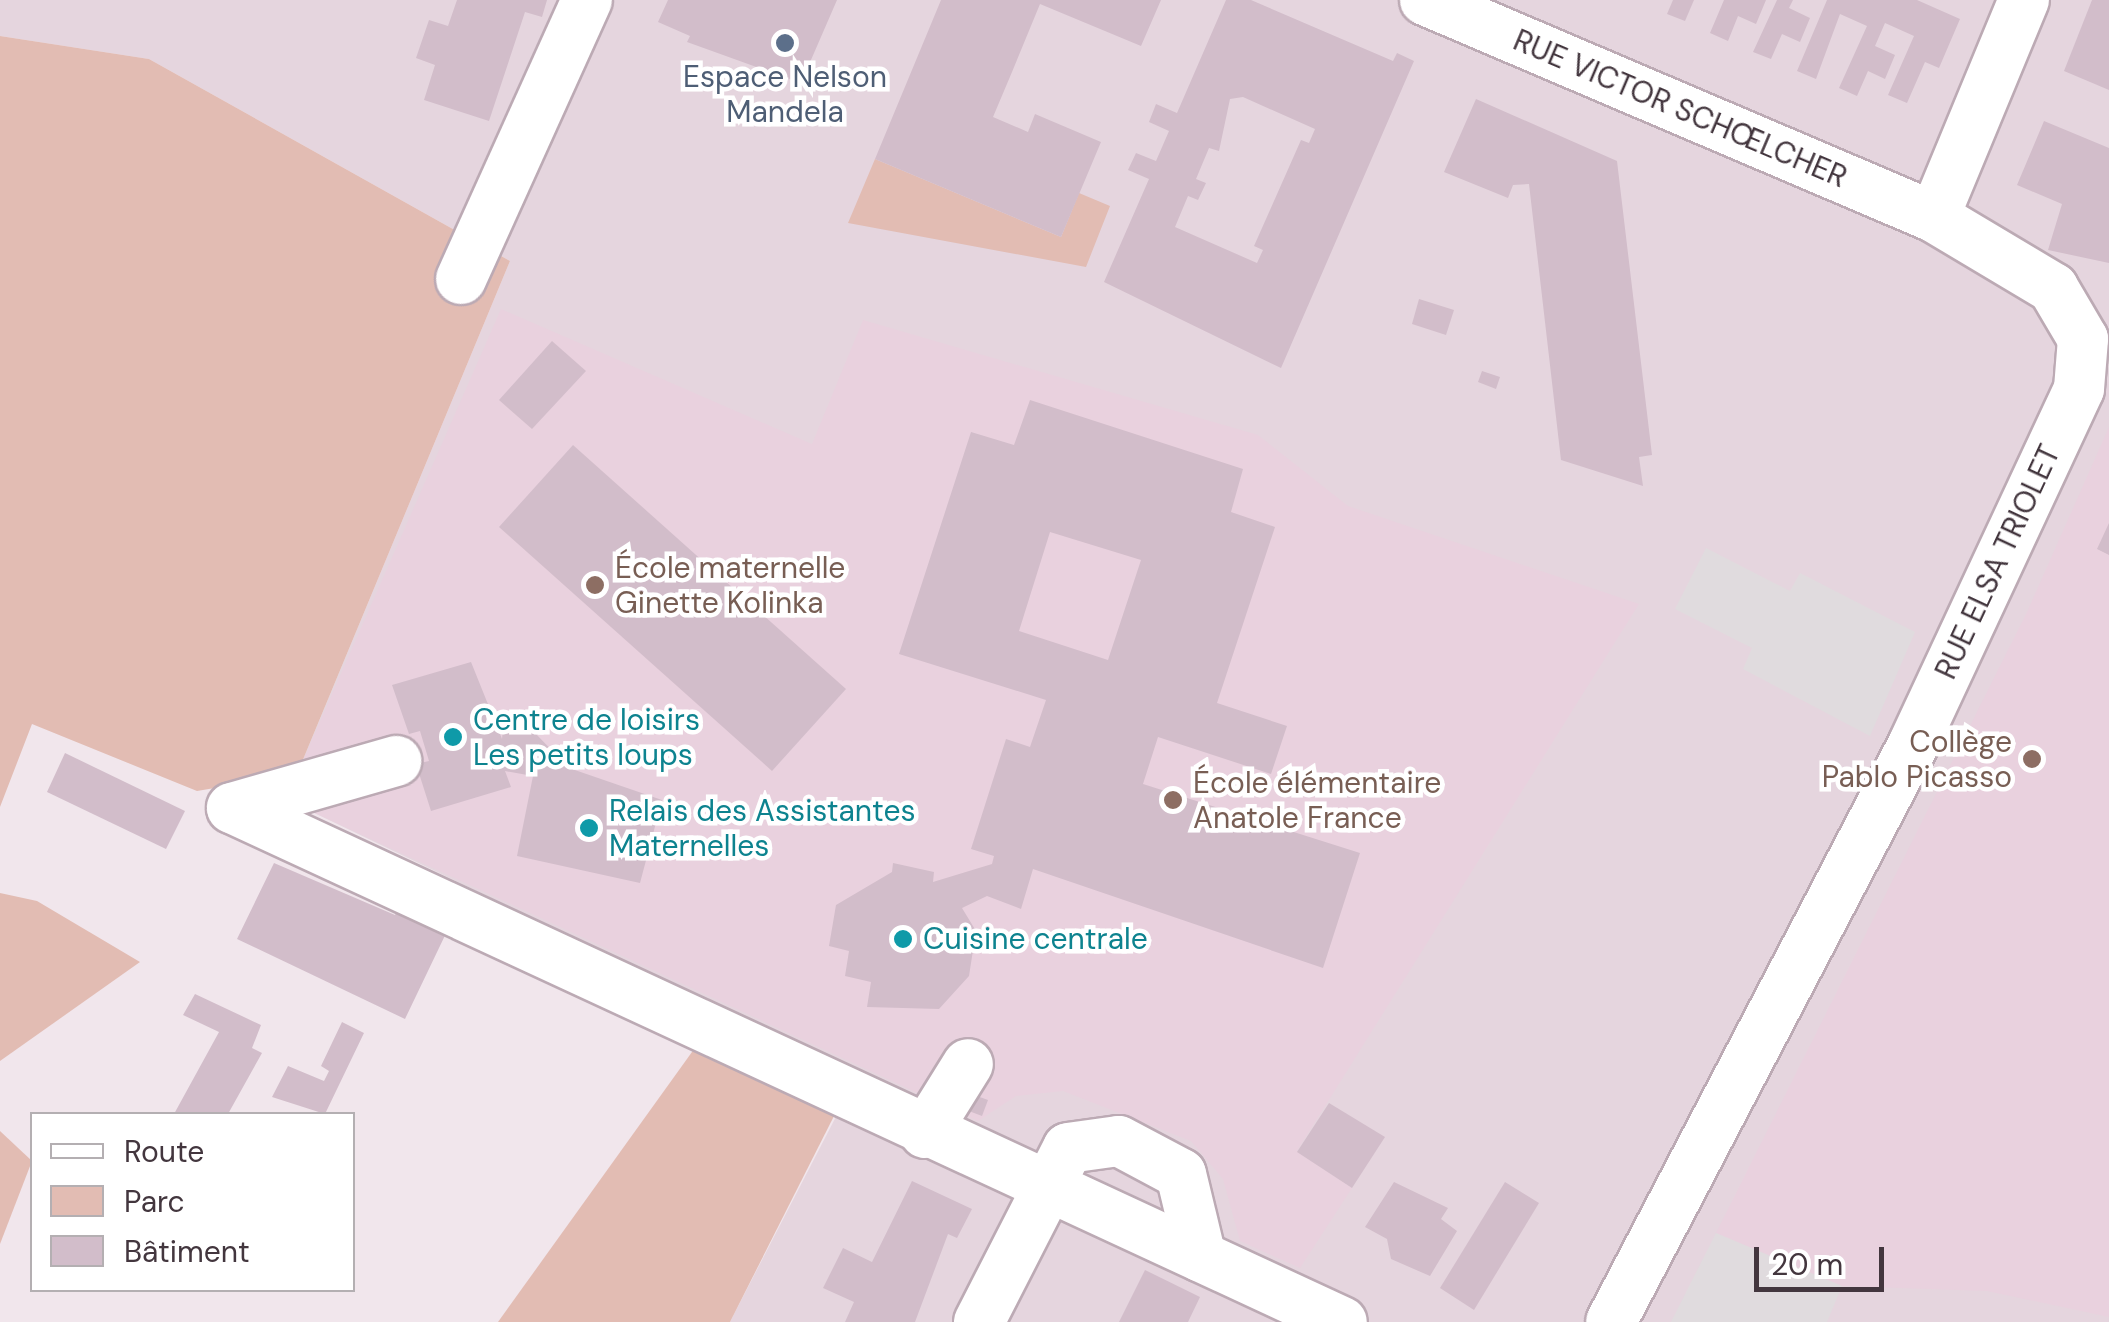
<!DOCTYPE html>
<html>
<head>
<meta charset="utf-8">
<style>
	body { margin:0 }
	#map { position:relative; width:2109px; height:1322px; overflow:hidden; background:#f1e6ec; font-family:"DM Sans",sans-serif }
	div>[style] { position:absolute }
	.residential>* { inset:0; background:#e5d5de }
	.education>* { inset:0; background:#e9d1de }
	.green>* { inset:0; background:#e2bcb3 }
	.parking>* { inset:0; background:#e0dbde }
	.building>* { inset:0; background:#d2bdca }
	.roads { filter:drop-shadow(2px 0 #bcaab4) drop-shadow(-2px 0 #bcaab4) drop-shadow(0 2px #bcaab4) drop-shadow(0 -2px #bcaab4) }
	.minor>* { height:50px; margin:-25px; padding:0 25px; transform-origin:25px; border-radius:25px; background:#fff }
	.dots>* { width:28px; height:28px; translate:-50% -50%; box-sizing:border-box; border:5px solid #fff; border-radius:50% }
	span { translate:-50% -50%; white-space:nowrap; text-align:center; line-height:1.15; -webkit-text-stroke:9px #fff; paint-order:stroke }
	.service-label { font-size:30px; color:#4e5e75 }
	.street-label { font-size:30px; color:#43363e }
	.education-label { font-size:30px; color:#785e54 }
	.left { translate:0 -50%; text-align:left }
	.right { translate:-100% -50%; text-align:right }
	.culture-label { font-size:30px; color:#0d838f }
	.legend { position:absolute; left:30px; top:1112px; width:325px; height:180px; box-sizing:border-box; background:#fff; border:2px solid #b4afb2; margin:0; padding:12px 18px; list-style:none; font-size:30px; color:#43363e }
	.legend li { display:flex; align-items:center; gap:20px; height:50px }
	.legend b { width:50px; border:2px solid #b4afb2 }
	.scale { position:absolute; left:1754px; top:1247px; width:130px; height:45px; box-sizing:border-box; border:5px solid #43363e; border-top:0; padding-left:12px; font-size:30px; line-height:35px; white-space:nowrap; color:#43363e; -webkit-text-stroke:8px #fff; paint-order:stroke }
</style>
</head>
<body>
<div id="map">
	<div class="residential">
		<i style="clip-path:polygon(0 0,2109px 0,2109px 1322px,730px 1322px,858px 1074px,304px 808px,297px 774px,510px 261px,149px 59px,0 36px)"></i>
	</div>
	<div class="education">
		<i style="clip-path:polygon(501px 309px,812px 444px,863px 320px,1258px 435px,1348px 506px,1639px 604px,1297px 1151px,1352px 1188px,1300px 1268px,1240px 1241px,1223px 1179px,1191px 1141px,1063px 1091px,1016px 1096px,978px 1121px,304px 808px,297px 774px)"></i>
		<i style="clip-path:polygon(2109px 427px,2109px 1317px,1987px 1291px,1842px 1286px,1716px 1233px,2027px 612px)"></i>
	</div>
	<div class="green">
		<i style="clip-path:polygon(0 36px,149px 59px,510px 261px,297px 774px,197px 791px,32px 724px,0 807px)"></i>
		<i style="clip-path:polygon(875px 159px,1061px 237px,1079px 193px,1110px 206px,1086px 267px,848px 223px)"></i>
		<i style="clip-path:polygon(0 893px,37px 901px,140px 962px,0 1061px)"></i>
		<i style="clip-path:polygon(697px 1045px,834px 1116px,730px 1322px,498px 1322px)"></i>
		<i style="clip-path:polygon(0 1131px,32px 1161px,0 1244px)"></i>
	</div>
	<div class="parking">
		<i style="clip-path:polygon(1706px 548px,1790px 591px,1800px 573px,1915px 632px,1870px 736px,1743px 669px,1752px 648px,1675px 609px)"></i>
		<i style="clip-path:polygon(1716px 1233px,1842px 1286px,1827px 1322px,1671px 1322px)"></i>
	</div>
	<div class="building">
		<i style="clip-path:polygon(457px 0,547px 0,542px 17px,525px 12px,489px 121px,424px 100px,435px 65px,416px 58px,429px 20px,448px 26px)"></i>
		<i style="clip-path:polygon(668px 0,837px 0,801px 83px,687px 42px,690px 36px,658px 22px)"></i>
		<i style="clip-path:polygon(941px 0,1161px 0,1141px 46px,1040px 4px,1012px 72px,993px 117px,1028px 132px,1035px 114px,1101px 142px,1061px 237px,875px 159px)"></i>
		<i style="clip-path:polygon(evenodd,1226px 0,1251px 0,1393px 61px,1397px 53px,1414px 61px,1281px 368px,1104px 282px,1149px 179px,1128px 170px,1136px 153px,1156px 161px,1169px 131px,1149px 122px,1156px 104px,1177px 113px,1226px 0,1243px 97px,1315px 129px,1309px 143px,1301px 140px,1254px 246px,1263px 250px,1257px 263px,1175px 227px,1188px 196px,1198px 200px,1206px 183px,1196px 179px,1209px 148px,1219px 151px,1230px 99px,1243px 97px)"></i>
		<i style="clip-path:polygon(1673px 0,1694px 0,1685px 21px,1667px 14px)"></i>
		<i style="clip-path:polygon(1724px 0,1766px 0,1756px 24px,1738px 16px,1728px 41px,1710px 33px)"></i>
		<i style="clip-path:polygon(1777px 0,1793px 0,1789px 8px,1810px 18px,1800px 42px,1782px 34px,1771px 59px,1753px 52px)"></i>
		<i style="clip-path:polygon(1827px 0,1917px 0,1960px 19px,1939px 68px,1925px 62px,1907px 103px,1888px 95px,1914px 36px,1885px 23px,1875px 46px,1895px 55px,1885px 79px,1868px 71px,1857px 96px,1839px 88px,1867px 26px,1840px 14px,1816px 79px,1797px 71px)"></i>
		<i style="clip-path:polygon(2092px 0,2109px 0,2109px 90px,2064px 71px)"></i>
		<i style="clip-path:polygon(1476px 99px,1617px 161px,1652px 455px,1639px 457px,1643px 486px,1561px 460px,1529px 184px,1513px 185px,1508px 198px,1444px 172px)"></i>
		<i style="clip-path:polygon(2044px 121px,2109px 148px,2109px 263px,2048px 250px,2062px 204px,2017px 185px)"></i>
		<i style="clip-path:polygon(1419px 299px,1454px 310px,1446px 335px,1412px 324px)"></i>
		<i style="clip-path:polygon(552px 341px,586px 371px,532px 429px,499px 400px)"></i>
		<i style="clip-path:polygon(1482px 371px,1500px 377px,1496px 389px,1478px 382px)"></i>
		<i style="clip-path:polygon(evenodd,1030px 400px,1243px 469px,1231px 512px,1275px 527px,1217px 703px,1287px 726px,1271px 774px,1158px 737px,1143px 784px,1360px 853px,1323px 968px,1033px 869px,1021px 909px,987px 896px,962px 908px,976px 931px,969px 976px,939px 1009px,867px 1007px,871px 982px,845px 976px,849px 951px,829px 946px,836px 905px,892px 872px,893px 863px,934px 872px,933px 882px,992px 864px,994px 856px,971px 849px,1006px 739px,1030px 747px,1046px 700px,899px 654px,971px 432px,1014px 445px,1030px 400px,1050px 532px,1141px 560px,1108px 660px,1019px 631px,1050px 532px)"></i>
		<i style="clip-path:polygon(573px 445px,846px 689px,772px 771px,499px 527px)"></i>
		<i style="clip-path:polygon(2109px 523px,2109px 555px,2097px 549px)"></i>
		<i style="clip-path:polygon(471px 662px,502px 739px,503px 729px,536px 734px,569px 768px,662px 800px,640px 883px,517px 856px,533px 776px,505px 771px,511px 787px,431px 811px,416px 764px,429px 761px,420px 731px,409px 734px,392px 685px)"></i>
		<i style="clip-path:polygon(65px 753px,185px 811px,166px 849px,47px 792px)"></i>
		<i style="clip-path:polygon(274px 863px,395px 915px,400px 904px,450px 925px,405px 1019px,237px 939px)"></i>
		<i style="clip-path:polygon(195px 994px,261px 1025px,252px 1048px,262px 1053px,228px 1114px,174px 1114px,219px 1032px,183px 1015px)"></i>
		<i style="clip-path:polygon(342px 1022px,364px 1033px,325px 1114px,272px 1097px,288px 1066px,324px 1081px,329px 1071px,321px 1066px)"></i>
		<i style="clip-path:polygon(966px 1092px,988px 1100px,982px 1116px,961px 1108px)"></i>
		<i style="clip-path:polygon(1329px 1103px,1385px 1137px,1352px 1188px,1297px 1152px)"></i>
		<i style="clip-path:polygon(912px 1181px,972px 1209px,957px 1238px,948px 1234px,915px 1322px,845px 1322px,854px 1302px,823px 1288px,843px 1248px,872px 1262px)"></i>
		<i style="clip-path:polygon(1394px 1182px,1448px 1208px,1441px 1219px,1457px 1231px,1430px 1276px,1391px 1259px,1387px 1239px,1365px 1227px)"></i>
		<i style="clip-path:polygon(1505px 1182px,1539px 1203px,1474px 1310px,1440px 1288px)"></i>
		<i style="clip-path:polygon(1145px 1270px,1200px 1297px,1188px 1322px,1119px 1322px)"></i>
	</div>
	<div class="roads">
		<div class="minor">
			<i style="left:1425px;top:0;width:553px;rotate:23.09deg"></i>
			<i style="left:1934px;top:217px;width:139px;rotate:30.8deg"></i>
			<i style="left:2053px;top:288px;width:59px;rotate:59.5deg"></i>
			<i style="left:2083px;top:339px;width:50px;rotate:94.6deg"></i>
			<i style="left:2079px;top:389px;width:393px;rotate:115deg"></i>
			<i style="left:1913px;top:745px;width:651px;rotate:117.63deg"></i>
			<i style="left:1934px;top:217px;width:235px;rotate:-67.5deg"></i>
			<i style="left:461px;top:279px;width:306px;rotate:-65.7deg"></i>
			<i style="left:232px;top:808px;width:1223px;rotate:24.85deg"></i>
			<i style="left:232px;top:808px;width:171px;rotate:-16deg"></i>
			<i style="left:925px;top:1133px;width:81px;rotate:-58.1deg"></i>
			<i style="left:979px;top:1322px;width:195px;rotate:-62.9deg"></i>
			<i style="left:1068px;top:1148px;width:51px;rotate:-7.8deg"></i>
			<i style="left:1119px;top:1141px;width:70px;rotate:28deg"></i>
			<i style="left:1181px;top:1174px;width:85px;rotate:76.5deg"></i>
		</div>
	</div>
	<div class="dots">
		<i style="left:785px;top:43px;background:#5c6f8a"></i>
		<i style="left:595px;top:585px;background:#8d6e63"></i>
		<i style="left:453px;top:737px;background:#0f9aa8"></i>
		<i style="left:2032px;top:759px;background:#8d6e63"></i>
		<i style="left:1173px;top:800px;background:#8d6e63"></i>
		<i style="left:589px;top:828px;background:#0f9aa8"></i>
		<i style="left:903px;top:939px;background:#0f9aa8"></i>
	</div>
	<div class="service-label">
		<span style="left:785px;top:94px">Espace Nelson<br>Mandela</span>
	</div>
	<div class="street-label">
		<span style="left:1680px;top:109px;rotate:23deg">RUE VICTOR SCHŒLCHER</span>
		<span style="left:1998px;top:562px;rotate:-65deg">RUE ELSA TRIOLET</span>
	</div>
	<div class="education-label">
		<span class="left" style="left:615px;top:585px">École maternelle<br>Ginette Kolinka</span>
		<span class="right" style="left:2012px;top:759px">Collège<br>Pablo Picasso</span>
		<span class="left" style="left:1193px;top:800px">École élémentaire<br>Anatole France</span>
	</div>
	<div class="culture-label">
		<span class="left" style="left:473px;top:737px">Centre de loisirs<br>Les petits loups</span>
		<span class="left" style="left:609px;top:828px">Relais des Assistantes<br>Maternelles</span>
		<span class="left" style="left:923px;top:939px">Cuisine centrale</span>
	</div>
	<ul class="legend">
	<li><b style="height:12px;background:#fff"></b>Route</li>
	<li><b style="height:28px;background:#e2bcb3"></b>Parc</li>
	<li><b style="height:28px;background:#d2bdca"></b>Bâtiment</li>
	</ul>
	<div class="scale">20 m</div>
</div>
</body>
</html>
